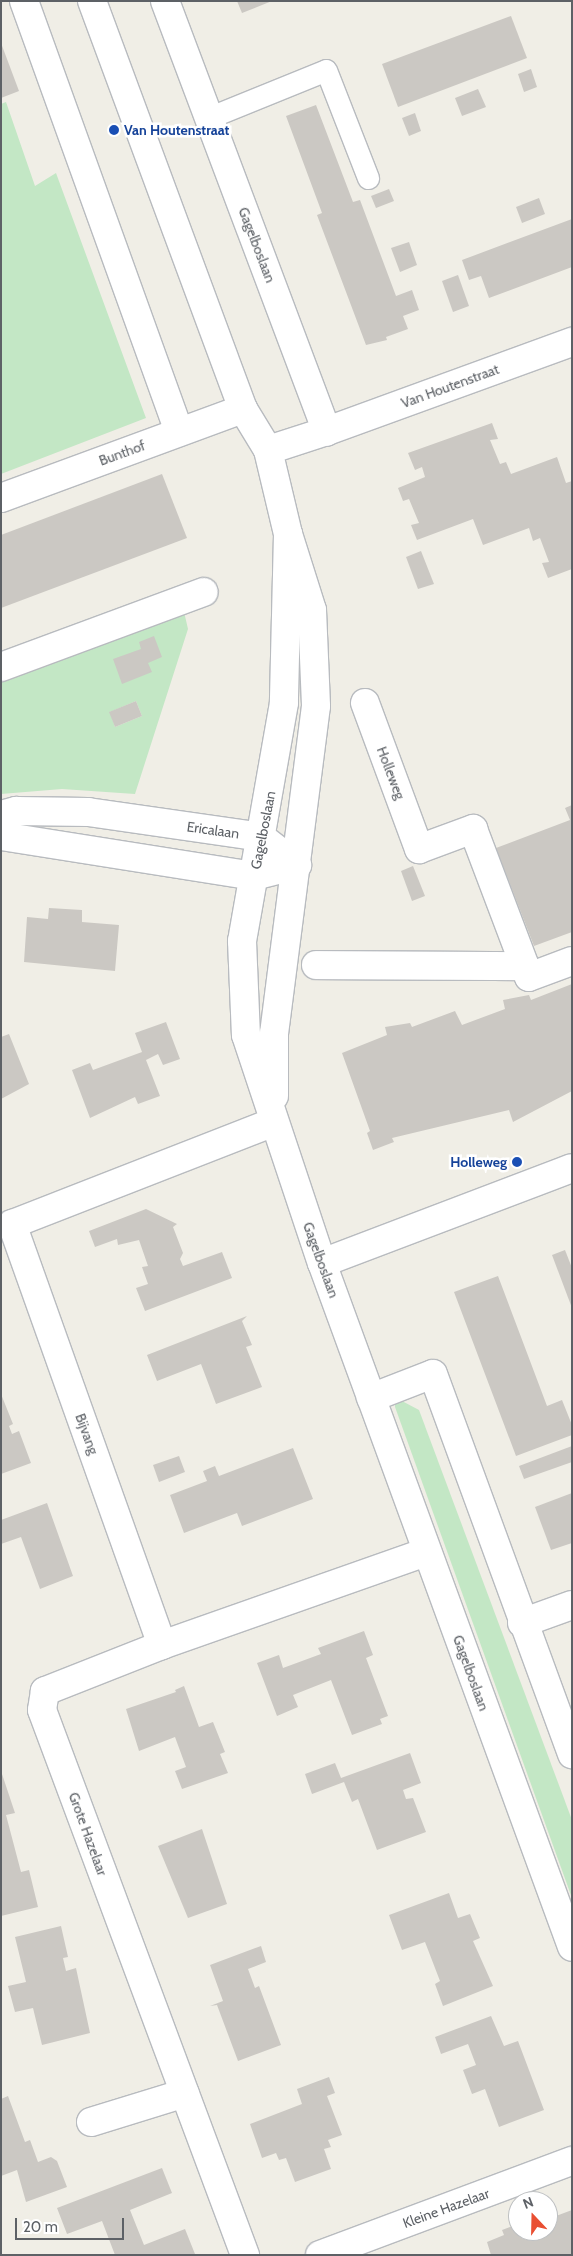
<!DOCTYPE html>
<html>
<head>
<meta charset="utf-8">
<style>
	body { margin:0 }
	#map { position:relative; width:573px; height:2256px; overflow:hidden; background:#f0eee6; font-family:Cabin,sans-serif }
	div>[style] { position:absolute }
	.green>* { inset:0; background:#c3e7c5 }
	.building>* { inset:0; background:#cbc8c3 }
	.roads { filter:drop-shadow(1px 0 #b8bbbf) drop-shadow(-1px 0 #b8bbbf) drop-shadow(0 1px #b8bbbf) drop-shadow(0 -1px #b8bbbf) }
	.service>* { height:21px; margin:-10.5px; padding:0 10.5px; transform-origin:10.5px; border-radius:10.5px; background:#fff }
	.pedestrian>* { height:28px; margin:-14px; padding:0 14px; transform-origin:14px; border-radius:14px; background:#fff }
	.minor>* { height:28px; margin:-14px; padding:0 14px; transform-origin:14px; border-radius:14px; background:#fff }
	.tertiary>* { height:28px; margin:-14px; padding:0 14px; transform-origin:14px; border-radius:14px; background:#fff }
	.dots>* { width:14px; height:14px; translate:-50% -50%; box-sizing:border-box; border:2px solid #fff; border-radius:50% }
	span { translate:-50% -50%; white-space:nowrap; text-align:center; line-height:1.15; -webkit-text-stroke:5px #fff; paint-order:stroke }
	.transit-label { font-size:14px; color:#164399; font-weight:700 }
	.left { translate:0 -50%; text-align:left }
	.right { translate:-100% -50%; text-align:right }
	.street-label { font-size:14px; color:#5d6166 }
	.frame { position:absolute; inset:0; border:2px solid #5d6166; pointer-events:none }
	.north { position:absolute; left:508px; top:2191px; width:50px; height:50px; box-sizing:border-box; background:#fff; border:1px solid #bec0c2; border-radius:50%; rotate:339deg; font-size:14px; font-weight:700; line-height:20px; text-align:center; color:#5d6166 }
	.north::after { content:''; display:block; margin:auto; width:18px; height:22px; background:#e94f32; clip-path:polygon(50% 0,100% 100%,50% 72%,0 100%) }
	.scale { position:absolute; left:15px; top:2218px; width:109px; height:22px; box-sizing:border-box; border:2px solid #5d6166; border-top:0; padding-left:6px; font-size:15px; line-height:18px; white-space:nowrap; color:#5d6166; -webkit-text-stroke:4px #fff; paint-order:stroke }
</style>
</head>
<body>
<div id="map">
	<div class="green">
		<i style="clip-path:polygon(6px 102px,35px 186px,56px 173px,146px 418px,1px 474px,1px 104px)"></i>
		<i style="clip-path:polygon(evenodd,182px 603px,188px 629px,135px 794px,62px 789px,1px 794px,1px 671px,182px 603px,136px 701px,142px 716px,115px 727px,110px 712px,136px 701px)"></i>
		<i style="clip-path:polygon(402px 1401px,419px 1410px,572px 1820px,572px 1898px,395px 1407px,395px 1404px)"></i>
	</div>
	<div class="building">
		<i style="clip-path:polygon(237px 1px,272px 1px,242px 13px)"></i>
		<i style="clip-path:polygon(511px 16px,527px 58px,398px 107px,382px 64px)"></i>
		<i style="clip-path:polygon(1px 43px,19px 91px,1px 98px)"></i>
		<i style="clip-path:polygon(531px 69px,537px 87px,524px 92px,518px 74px)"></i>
		<i style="clip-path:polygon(478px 89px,486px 107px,462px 116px,455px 98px)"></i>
		<i style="clip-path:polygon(316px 105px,353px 202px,360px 200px,396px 296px,412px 290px,419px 310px,403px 316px,408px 329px,386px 337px,387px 340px,366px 345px,317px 215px,322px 213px,286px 116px)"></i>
		<i style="clip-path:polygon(415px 113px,421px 131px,409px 136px,402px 118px)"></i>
		<i style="clip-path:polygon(389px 189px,394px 201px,376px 208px,371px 196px)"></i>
		<i style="clip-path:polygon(539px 198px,545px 214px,522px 223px,516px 207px)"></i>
		<i style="clip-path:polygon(572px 219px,572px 267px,489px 298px,481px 276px,469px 280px,462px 260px)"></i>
		<i style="clip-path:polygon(409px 242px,417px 265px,400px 272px,391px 248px)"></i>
		<i style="clip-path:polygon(458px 275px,469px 306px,453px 312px,442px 281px)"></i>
		<i style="clip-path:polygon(492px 423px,498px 439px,490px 440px,500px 464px,506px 462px,511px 474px,557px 457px,566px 483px,572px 481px,572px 569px,548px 578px,542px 563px,549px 562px,540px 538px,533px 541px,529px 528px,483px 545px,473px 519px,417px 540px,411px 525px,419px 523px,409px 499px,403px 501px,398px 488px,425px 477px,422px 467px,415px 470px,408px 453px)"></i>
		<i style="clip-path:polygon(162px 474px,187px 538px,1px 608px,1px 535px)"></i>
		<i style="clip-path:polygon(421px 551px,434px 584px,418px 589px,406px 557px)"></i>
		<i style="clip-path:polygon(154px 636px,162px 657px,148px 663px,152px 672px,122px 684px,113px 659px,141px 649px,139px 642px)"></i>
		<i style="clip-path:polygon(136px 701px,142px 716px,115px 727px,109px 712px)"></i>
		<i style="clip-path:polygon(572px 805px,572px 932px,534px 946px,496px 848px,570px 820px,565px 808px)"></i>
		<i style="clip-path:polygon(413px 866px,425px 896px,412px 901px,401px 871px)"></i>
		<i style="clip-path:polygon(49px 908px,82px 910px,82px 922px,119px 925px,115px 971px,24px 962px,27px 917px,48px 919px)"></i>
		<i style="clip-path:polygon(572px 984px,572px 1091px,513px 1122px,509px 1110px,392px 1138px,394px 1142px,373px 1150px,367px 1133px,370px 1131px,342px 1053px,387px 1035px,385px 1027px,410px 1023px,412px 1027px,455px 1011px,462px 1025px,505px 1009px,503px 1000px,529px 995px,531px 1000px)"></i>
		<i style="clip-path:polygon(166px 1022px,180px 1059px,163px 1065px,158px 1054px,146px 1060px,160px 1096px,138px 1104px,135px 1097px,90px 1118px,72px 1070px,90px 1063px,93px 1070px,142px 1052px,135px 1033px)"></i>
		<i style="clip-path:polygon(9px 1034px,29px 1084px,1px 1099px,1px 1037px)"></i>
		<i style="clip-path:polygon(146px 1209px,177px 1224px,173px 1227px,183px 1253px,180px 1259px,183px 1266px,222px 1252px,232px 1278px,145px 1311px,136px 1288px,148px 1284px,142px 1267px,148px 1266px,139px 1240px,118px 1245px,117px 1239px,95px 1247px,89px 1231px)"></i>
		<i style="clip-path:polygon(565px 1250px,572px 1268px,572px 1308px,552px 1255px)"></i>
		<i style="clip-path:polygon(498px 1276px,547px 1406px,562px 1400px,572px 1425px,572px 1435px,516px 1456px,454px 1292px)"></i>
		<i style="clip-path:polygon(247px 1316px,242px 1321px,252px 1345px,246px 1347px,262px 1387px,216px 1404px,201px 1364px,157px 1381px,147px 1355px)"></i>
		<i style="clip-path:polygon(1px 1394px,13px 1424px,9px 1426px,12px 1434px,19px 1431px,31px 1463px,1px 1474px)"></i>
		<i style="clip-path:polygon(572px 1446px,572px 1462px,524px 1479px,519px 1466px)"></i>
		<i style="clip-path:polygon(293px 1448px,313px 1499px,242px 1526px,237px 1513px,184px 1533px,170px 1495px,207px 1481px,203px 1471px,215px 1466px,219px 1476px)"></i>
		<i style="clip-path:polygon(179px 1456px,185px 1472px,159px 1482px,153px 1465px)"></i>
		<i style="clip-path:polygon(572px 1493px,572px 1543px,551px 1550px,535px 1507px)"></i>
		<i style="clip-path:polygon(47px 1503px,73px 1576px,40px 1589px,21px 1537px,1px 1544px,1px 1520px)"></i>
		<i style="clip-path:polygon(364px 1631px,373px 1655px,366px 1658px,388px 1716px,380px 1719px,382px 1724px,352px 1735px,331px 1680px,293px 1695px,298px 1707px,277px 1716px,257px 1663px,279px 1655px,283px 1668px,321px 1654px,318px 1648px)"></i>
		<i style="clip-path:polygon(184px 1686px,199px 1727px,213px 1722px,225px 1752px,220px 1754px,228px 1773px,182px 1789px,175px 1771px,186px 1767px,175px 1737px,139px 1751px,126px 1709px,176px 1692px,175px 1690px)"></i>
		<i style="clip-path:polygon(410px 1753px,421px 1783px,403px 1790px,406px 1799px,413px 1798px,426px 1832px,377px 1850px,358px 1799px,352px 1802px,344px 1782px,312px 1794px,305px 1774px,335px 1763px,341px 1778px)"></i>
		<i style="clip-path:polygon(1px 1771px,15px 1813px,6px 1815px,21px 1872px,29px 1870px,38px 1907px,1px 1916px)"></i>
		<i style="clip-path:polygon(202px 1829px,227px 1904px,188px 1918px,158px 1846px)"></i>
		<i style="clip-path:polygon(449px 1893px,458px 1918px,470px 1914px,480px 1938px,473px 1941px,493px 1986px,443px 2006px,435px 1984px,440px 1981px,425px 1942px,402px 1950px,389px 1915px)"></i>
		<i style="clip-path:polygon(61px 1926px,68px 1957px,63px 1958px,66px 1971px,76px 1968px,90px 2033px,42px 2045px,33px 2008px,15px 2012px,8px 1986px,26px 1982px,15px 1937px)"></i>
		<i style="clip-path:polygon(261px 1946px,266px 1962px,248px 1969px,255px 1988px,259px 1986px,281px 2045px,238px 2061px,217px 2005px,210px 2006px,223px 2001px,210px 1965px)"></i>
		<i style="clip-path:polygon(491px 2016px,504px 2046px,518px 2041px,544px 2110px,499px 2127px,485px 2089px,472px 2094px,463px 2070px,476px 2065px,468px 2044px,441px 2054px,435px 2037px)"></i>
		<i style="clip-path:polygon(329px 2077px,335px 2093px,327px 2096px,342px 2135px,328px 2140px,331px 2147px,324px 2149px,331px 2169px,295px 2182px,286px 2158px,279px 2160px,276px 2153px,262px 2158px,250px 2124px,302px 2104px,297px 2089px)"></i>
		<i style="clip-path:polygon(8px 2096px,25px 2142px,30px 2140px,38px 2162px,51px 2157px,57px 2161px,67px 2187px,26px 2202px,17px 2170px,1px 2176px,1px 2099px)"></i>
		<i style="clip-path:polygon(162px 2168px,172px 2193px,130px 2210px,144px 2245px,185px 2229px,195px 2254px,115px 2255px,102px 2221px,67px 2234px,57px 2208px)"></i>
		<i style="clip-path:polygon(572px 2210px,572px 2254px,491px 2255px,487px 2242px,504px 2235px,502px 2230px,518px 2224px,518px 2231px,548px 2231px,548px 2219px)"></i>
	</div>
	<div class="roads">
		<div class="service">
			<i style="left:208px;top:118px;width:127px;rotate:-22.1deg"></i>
			<i style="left:326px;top:70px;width:116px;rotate:68.7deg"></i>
		</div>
		<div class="pedestrian">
			<i style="left:1px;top:667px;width:216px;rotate:-20.3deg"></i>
			<i style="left:365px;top:703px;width:156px;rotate:69.7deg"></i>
			<i style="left:419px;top:849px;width:58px;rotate:-20.3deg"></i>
			<i style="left:473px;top:829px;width:158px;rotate:69.3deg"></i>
			<i style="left:529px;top:977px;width:46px;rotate:-20.4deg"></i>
			<i style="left:316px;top:965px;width:209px;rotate:0.3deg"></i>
		</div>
		<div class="minor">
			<i style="left:24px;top:1px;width:458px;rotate:70.2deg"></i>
			<i style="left:165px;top:1px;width:460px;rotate:69.4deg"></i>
			<i style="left:327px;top:431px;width:62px;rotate:162.1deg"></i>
			<i style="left:327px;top:431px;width:261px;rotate:-20deg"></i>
			<i style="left:1px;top:498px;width:258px;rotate:-20.2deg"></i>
			<i style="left:1px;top:815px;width:16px;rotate:-15deg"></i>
			<i style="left:16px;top:811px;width:72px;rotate:0.8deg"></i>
			<i style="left:88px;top:812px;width:175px;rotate:8.2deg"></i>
			<i style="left:261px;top:837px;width:46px;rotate:37.9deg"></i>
			<i style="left:1px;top:836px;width:256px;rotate:9deg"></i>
			<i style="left:254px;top:876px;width:44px;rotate:-14.3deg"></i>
			<i style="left:274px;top:1122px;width:281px;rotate:158.7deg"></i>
			<i style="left:12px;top:1224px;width:447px;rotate:70.4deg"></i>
			<i style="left:162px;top:1645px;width:280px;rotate:-19.4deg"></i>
			<i style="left:371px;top:1398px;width:66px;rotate:-21.2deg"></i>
			<i style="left:433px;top:1374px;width:405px;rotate:69.9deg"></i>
			<i style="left:522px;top:1623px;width:53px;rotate:-19.8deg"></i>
			<i style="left:162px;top:1645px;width:126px;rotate:158.5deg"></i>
			<i style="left:45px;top:1691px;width:19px;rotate:99deg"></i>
			<i style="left:42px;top:1710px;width:582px;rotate:69.57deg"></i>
			<i style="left:91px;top:2122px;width:98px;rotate:-17.1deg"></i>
			<i style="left:320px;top:2255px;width:269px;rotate:-20.5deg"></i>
		</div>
		<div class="tertiary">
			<i style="left:92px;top:1px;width:435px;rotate:69.7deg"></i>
			<i style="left:243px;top:409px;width:48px;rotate:58.6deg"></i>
			<i style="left:268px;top:450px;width:86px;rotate:76.6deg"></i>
			<i style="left:288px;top:534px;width:80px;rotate:72.5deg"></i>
			<i style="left:312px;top:610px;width:96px;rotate:87.6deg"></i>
			<i style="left:316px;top:706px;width:330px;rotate:97.3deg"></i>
			<i style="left:274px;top:1033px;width:63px;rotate:90deg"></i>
			<i style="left:288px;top:534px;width:169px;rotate:91.4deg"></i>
			<i style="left:284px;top:703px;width:242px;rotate:100deg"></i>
			<i style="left:242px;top:941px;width:94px;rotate:87.6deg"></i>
			<i style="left:246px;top:1035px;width:240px;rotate:71.6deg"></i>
			<i style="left:322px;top:1263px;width:728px;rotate:69.92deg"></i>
			<i style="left:322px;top:1263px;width:267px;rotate:-20.8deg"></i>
		</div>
	</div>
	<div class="dots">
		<i style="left:114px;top:130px;background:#1a4fb4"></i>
		<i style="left:517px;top:1162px;background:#1a4fb4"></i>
	</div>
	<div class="transit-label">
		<span class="left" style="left:124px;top:130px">Van Houtenstraat</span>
		<span class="right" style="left:507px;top:1162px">Holleweg</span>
	</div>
	<div class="street-label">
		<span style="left:257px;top:245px;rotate:69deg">Gagelboslaan</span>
		<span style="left:450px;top:386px;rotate:-20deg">Van Houtenstraat</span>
		<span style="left:122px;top:453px;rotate:-20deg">Bunthof</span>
		<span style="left:391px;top:773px;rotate:69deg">Holleweg</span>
		<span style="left:213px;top:830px;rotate:8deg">Ericalaan</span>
		<span style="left:263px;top:830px;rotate:-79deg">Gagelboslaan</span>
		<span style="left:321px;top:1260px;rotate:70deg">Gagelboslaan</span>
		<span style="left:87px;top:1434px;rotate:70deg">Bijvang</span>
		<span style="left:471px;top:1673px;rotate:70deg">Gagelboslaan</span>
		<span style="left:88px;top:1834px;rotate:70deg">Grote Hazelaar</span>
		<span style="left:446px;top:2208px;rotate:-20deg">Kleine Hazelaar</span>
	</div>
	<div class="frame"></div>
	<div class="north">N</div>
	<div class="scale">20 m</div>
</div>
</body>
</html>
